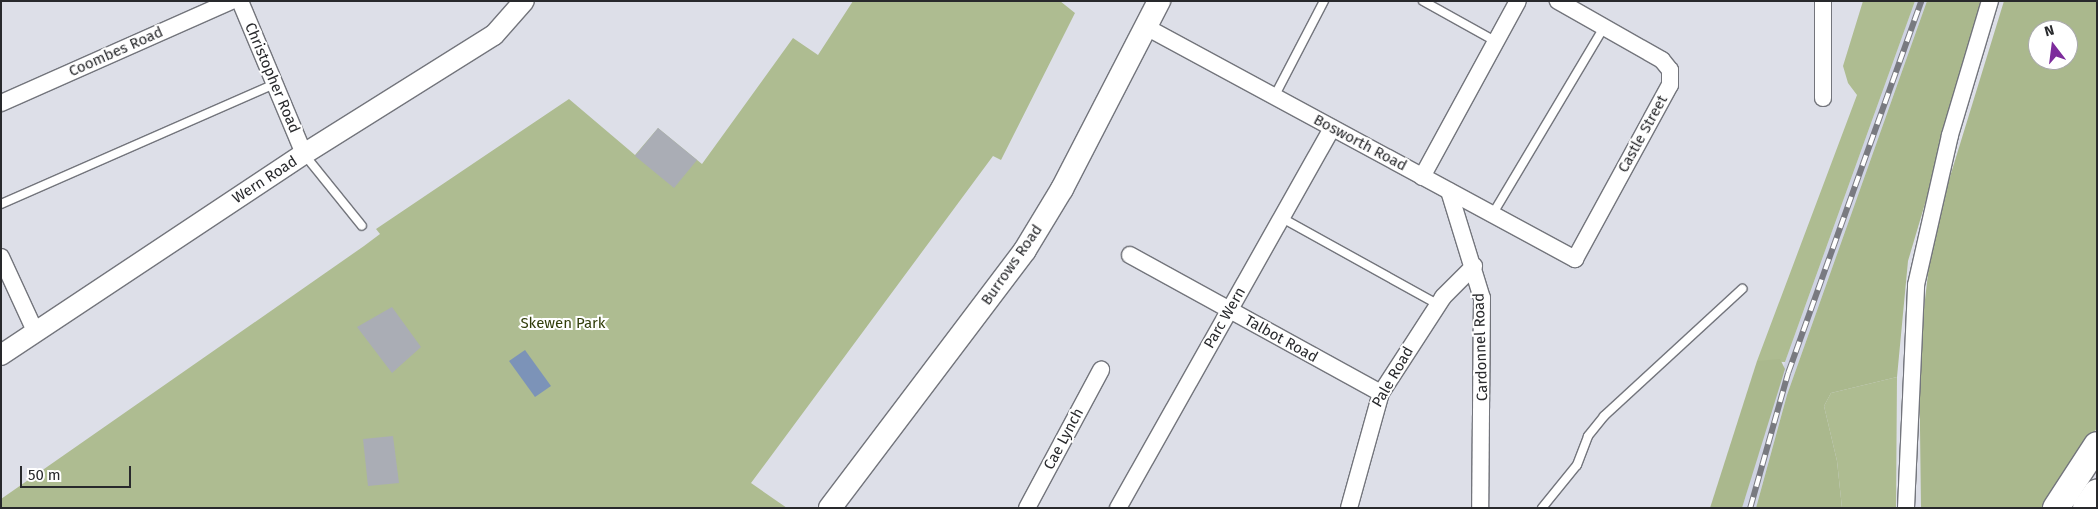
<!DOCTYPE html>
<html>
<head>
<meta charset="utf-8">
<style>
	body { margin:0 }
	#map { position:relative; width:2098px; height:509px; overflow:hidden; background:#dddfe8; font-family:"Fira Sans",sans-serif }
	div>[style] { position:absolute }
	.built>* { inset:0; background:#cfd3e3 }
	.green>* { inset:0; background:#aebc91 }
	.forest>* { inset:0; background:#aab88d }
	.water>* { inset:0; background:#7c93b8 }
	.building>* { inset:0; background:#aaadb5 }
	.roads { filter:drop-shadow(1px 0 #73757c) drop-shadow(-1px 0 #73757c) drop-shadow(0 1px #73757c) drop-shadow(0 -1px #73757c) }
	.service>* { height:8px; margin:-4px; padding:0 4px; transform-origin:4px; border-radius:4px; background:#fff }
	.minor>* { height:16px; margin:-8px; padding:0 8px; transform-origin:8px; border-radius:8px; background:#fff }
	.tertiary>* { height:20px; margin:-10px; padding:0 10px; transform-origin:10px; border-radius:10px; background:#fff }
	.secondary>* { height:22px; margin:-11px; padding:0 11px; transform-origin:11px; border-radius:11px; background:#fff }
	.trunk>* { height:26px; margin:-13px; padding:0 13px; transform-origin:13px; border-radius:13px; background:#fff }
	.rail>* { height:5.5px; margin-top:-2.75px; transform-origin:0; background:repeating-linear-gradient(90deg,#fff 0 11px,#797a80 0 22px); box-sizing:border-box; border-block:1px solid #797a80 }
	span { translate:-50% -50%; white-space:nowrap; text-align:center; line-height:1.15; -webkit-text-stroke:4px #fff; paint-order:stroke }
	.street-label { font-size:15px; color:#28292c }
	.park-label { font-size:15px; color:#323e0b }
	.frame { position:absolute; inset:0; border:2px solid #28292c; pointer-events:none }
	.north { position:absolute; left:2028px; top:20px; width:50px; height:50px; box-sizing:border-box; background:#fff; border:1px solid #a9a9ab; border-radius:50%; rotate:345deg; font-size:14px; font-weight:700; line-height:20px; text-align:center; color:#28292c }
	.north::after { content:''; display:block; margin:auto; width:18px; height:22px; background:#7d2c9c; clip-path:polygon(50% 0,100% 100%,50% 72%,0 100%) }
	.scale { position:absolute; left:20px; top:466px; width:111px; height:22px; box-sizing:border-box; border:2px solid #28292c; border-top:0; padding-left:6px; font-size:15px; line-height:18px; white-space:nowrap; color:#28292c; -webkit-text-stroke:4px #fff; paint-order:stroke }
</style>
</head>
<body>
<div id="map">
	<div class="built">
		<i style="clip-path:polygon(1915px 1px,1927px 1px,1787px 395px,1756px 508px,1742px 508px,1785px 362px)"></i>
	</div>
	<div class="green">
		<i style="clip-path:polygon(853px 1px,1060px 1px,1075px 13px,1001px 160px,993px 156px,751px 483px,787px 508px,1px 508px,1px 499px,364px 246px,380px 234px,376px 229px,569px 99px,635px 155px,658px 128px,702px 164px,793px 38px,818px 55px)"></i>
		<i style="clip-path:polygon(1863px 1px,1915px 1px,1785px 362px,1757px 361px,1857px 95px,1848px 83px,1843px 66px)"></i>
		<i style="clip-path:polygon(1897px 377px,1896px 508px,1842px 508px,1837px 461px,1824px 406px,1831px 393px)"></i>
	</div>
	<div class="forest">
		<i style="clip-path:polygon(1927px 1px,1985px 1px,1908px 261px,1897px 377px,1831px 393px,1824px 406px,1837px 461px,1842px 508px,1756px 508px,1787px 395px)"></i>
		<i style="clip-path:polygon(evenodd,2004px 1px,2097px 1px,2097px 428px,2043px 508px,1921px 508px,1919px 350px,1933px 232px,2004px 1px,2038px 30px,2068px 30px,2068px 60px,2038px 60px,2038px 30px)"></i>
		<i style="clip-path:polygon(1780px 359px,1785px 369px,1742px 508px,1710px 508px,1757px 361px)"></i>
	</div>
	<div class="water">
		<i style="clip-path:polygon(525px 350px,551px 386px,535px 397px,509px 361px)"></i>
	</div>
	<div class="building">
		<i style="clip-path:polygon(658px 128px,697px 160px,674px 188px,635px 156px)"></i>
		<i style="clip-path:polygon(392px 307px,421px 347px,392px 373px,357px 327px)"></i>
		<i style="clip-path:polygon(393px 436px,399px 483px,368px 486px,363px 439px)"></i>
	</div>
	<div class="roads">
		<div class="service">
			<i style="left:1423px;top:1px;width:85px;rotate:29deg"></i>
			<i style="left:1274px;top:97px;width:108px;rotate:-62.5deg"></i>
			<i style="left:304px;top:154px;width:92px;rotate:51.1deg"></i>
			<i style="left:1px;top:204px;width:300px;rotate:-23.7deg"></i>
			<i style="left:1492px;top:215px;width:219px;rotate:-59.2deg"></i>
			<i style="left:1282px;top:218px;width:179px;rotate:29deg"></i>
			<i style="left:1542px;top:508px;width:55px;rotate:-50.9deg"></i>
			<i style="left:1577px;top:465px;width:31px;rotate:-69deg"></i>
			<i style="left:1588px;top:436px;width:26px;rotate:-51deg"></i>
			<i style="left:1604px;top:416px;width:188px;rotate:-42.6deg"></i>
		</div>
		<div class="minor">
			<i style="left:240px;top:1px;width:166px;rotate:67.3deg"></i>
			<i style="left:1823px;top:1px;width:97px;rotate:90deg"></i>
			<i style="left:1146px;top:27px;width:488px;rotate:28.4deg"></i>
			<i style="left:1575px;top:259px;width:198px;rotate:-61.4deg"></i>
			<i style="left:1670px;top:85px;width:15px;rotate:-90deg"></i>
			<i style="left:1670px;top:70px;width:13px;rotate:-129deg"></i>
			<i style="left:1662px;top:60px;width:120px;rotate:-150.4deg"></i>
			<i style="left:1px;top:103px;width:252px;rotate:-23.9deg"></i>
			<i style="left:1422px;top:177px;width:200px;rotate:-61.4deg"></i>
			<i style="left:1449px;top:191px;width:112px;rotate:72.9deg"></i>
			<i style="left:1482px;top:298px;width:210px;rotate:90.5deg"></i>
			<i style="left:1130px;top:255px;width:286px;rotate:28.8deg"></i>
			<i style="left:1px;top:257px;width:81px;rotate:65.3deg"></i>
			<i style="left:1027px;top:508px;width:157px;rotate:-61.8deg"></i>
			<i style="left:1118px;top:508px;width:436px;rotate:-60.6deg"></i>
			<i style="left:1349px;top:508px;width:119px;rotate:-74.5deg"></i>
			<i style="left:1381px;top:393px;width:114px;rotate:-57.1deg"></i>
			<i style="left:1443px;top:297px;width:44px;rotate:-45deg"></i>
			<i style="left:1906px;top:508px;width:223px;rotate:-87.4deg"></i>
			<i style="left:1916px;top:285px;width:154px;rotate:-77.2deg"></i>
			<i style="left:1950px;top:135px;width:140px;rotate:-73.4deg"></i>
		</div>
		<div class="tertiary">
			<i style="left:1px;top:355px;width:364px;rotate:-33.6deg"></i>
			<i style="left:304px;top:154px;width:224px;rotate:-32.1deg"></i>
			<i style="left:494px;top:35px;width:45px;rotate:-48.6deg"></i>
		</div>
		<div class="secondary">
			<i style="left:830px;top:508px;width:323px;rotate:-52.9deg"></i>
			<i style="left:1025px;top:250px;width:71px;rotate:-58.8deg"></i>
			<i style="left:1062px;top:189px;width:212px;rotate:-62.7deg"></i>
		</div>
		<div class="trunk">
			<i style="left:2056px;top:508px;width:75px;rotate:-56.9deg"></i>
			<i style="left:2086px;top:508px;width:19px;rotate:-55deg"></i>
		</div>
	</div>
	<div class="rail">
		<i style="left:1750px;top:508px;width:140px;rotate:-74.3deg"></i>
		<i style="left:1788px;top:373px;width:395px;rotate:-70.3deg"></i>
	</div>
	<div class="street-label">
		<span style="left:116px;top:52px;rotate:-24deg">Coombes Road</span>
		<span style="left:272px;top:78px;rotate:67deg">Christopher Road</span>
		<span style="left:1643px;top:134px;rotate:-61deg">Castle Street</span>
		<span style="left:1360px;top:143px;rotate:28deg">Bosworth Road</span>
		<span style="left:265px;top:180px;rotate:-33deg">Wern Road</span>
		<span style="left:1012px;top:265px;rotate:-55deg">Burrows Road</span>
		<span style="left:1225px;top:318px;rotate:-60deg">Parc Wern</span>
		<span style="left:1281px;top:339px;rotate:29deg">Talbot Road</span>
		<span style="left:1481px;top:347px;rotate:-92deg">Cardonnel Road</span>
		<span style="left:1393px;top:377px;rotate:-60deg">Pale Road</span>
		<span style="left:1064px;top:439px;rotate:-62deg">Cae Lynch</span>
	</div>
	<div class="park-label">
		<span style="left:563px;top:324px">Skewen Park</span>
	</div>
	<div class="frame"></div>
	<div class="north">N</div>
	<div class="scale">50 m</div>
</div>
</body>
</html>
